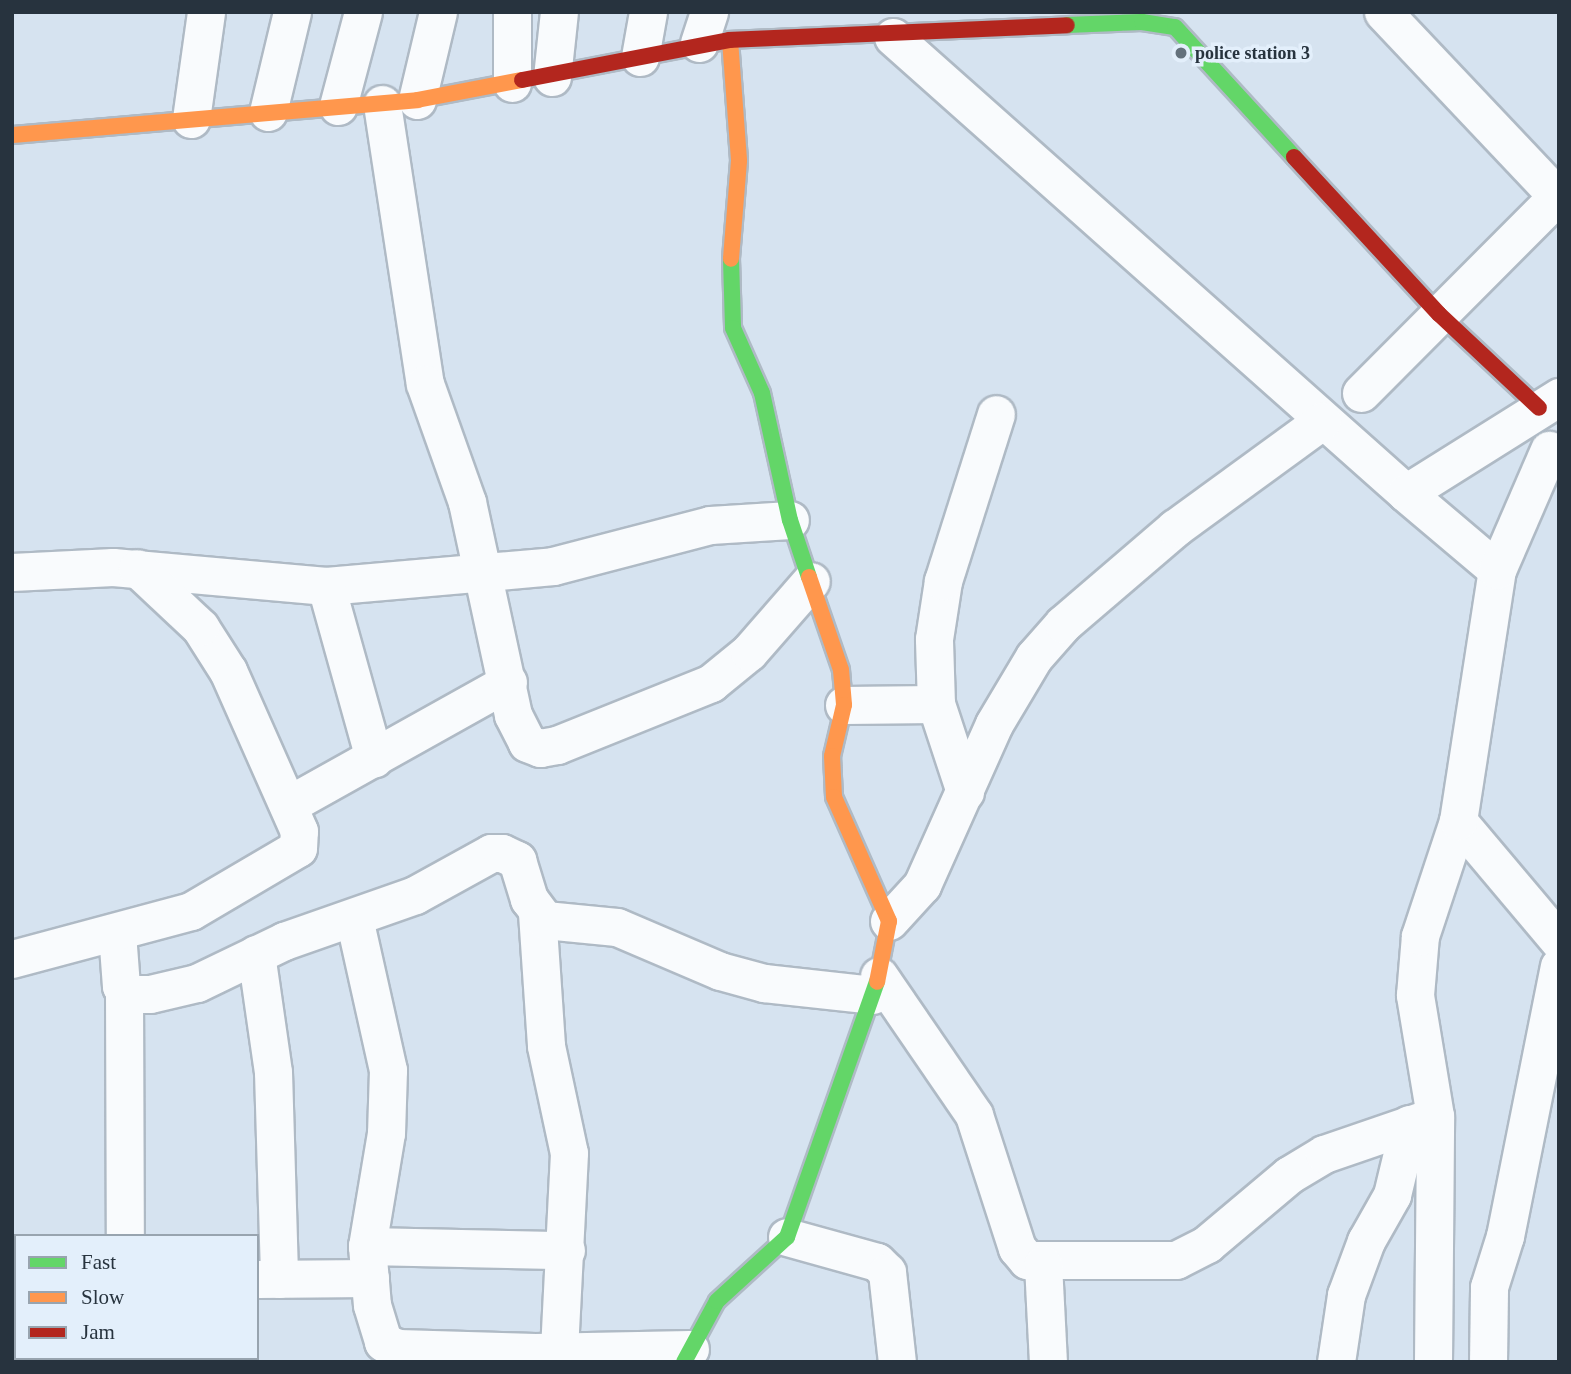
<!DOCTYPE html>
<html>
<head>
<meta charset="utf-8">
<style>
	body { margin:0 }
	#map { position:relative; width:1571px; height:1374px; overflow:hidden; background:#d6e3f0; font-family:"Times New Roman",serif }
	div>[style] { position:absolute }
	.roads { filter:drop-shadow(2px 0 #afbac5) drop-shadow(-2px 0 #afbac5) drop-shadow(0 2px #afbac5) drop-shadow(0 -2px #afbac5) }
	.street>* { height:37px; margin:-18.5px; padding:0 18.5px; transform-origin:18.5px; border-radius:18.5px; background:#f9fbfd }
	.fast>* { height:16px; margin:-8px; padding:0 8px; transform-origin:8px; border-radius:8px; background:#63d668 }
	.slow>* { height:16px; margin:-8px; padding:0 8px; transform-origin:8px; border-radius:8px; background:#ff974d }
	.jam>* { height:16px; margin:-8px; padding:0 8px; transform-origin:8px; border-radius:8px; background:#b3261e }
	.dots>* { width:19px; height:19px; translate:-50% -50%; box-sizing:border-box; border:4px solid #e3effb; border-radius:50% }
	span { translate:-50% -50%; white-space:nowrap; text-align:center; line-height:1.15; -webkit-text-stroke:7px #e3effb; paint-order:stroke }
	.poi-label { font-size:18px; color:#27333e; font-weight:700 }
	.left { translate:0 -50%; text-align:left }
	.frame { position:absolute; inset:0; border:14px solid #27333e; pointer-events:none }
	.legend { position:absolute; left:14px; top:1234px; width:245px; height:126px; box-sizing:border-box; background:#e3effb; border:2px solid #98a4af; margin:0; padding:9px 12px; list-style:none; font-size:21px; color:#27333e }
	.legend li { display:flex; align-items:center; gap:14px; height:35px }
	.legend b { width:35px; border:2px solid #98a4af }
</style>
</head>
<body>
<div id="map">
	<div class="roads">
		<div class="street">
			<i style="left:512px;top:12px;width:71px;rotate:90deg"></i>
			<i style="left:1383px;top:12px;width:253px;rotate:46.6deg"></i>
			<i style="left:893px;top:37px;width:686px;rotate:41.63deg"></i>
			<i style="left:1406px;top:493px;width:181px;rotate:-32.1deg"></i>
			<i style="left:699px;top:43px;width:33px;rotate:-72deg"></i>
			<i style="left:640px;top:57px;width:46px;rotate:-79.9deg"></i>
			<i style="left:552px;top:77px;width:65px;rotate:-83.9deg"></i>
			<i style="left:417px;top:100px;width:90px;rotate:-76.6deg"></i>
			<i style="left:382px;top:104px;width:283px;rotate:81.3deg"></i>
			<i style="left:425px;top:384px;width:125px;rotate:70.4deg"></i>
			<i style="left:467px;top:502px;width:218px;rotate:77.8deg"></i>
			<i style="left:513px;top:715px;width:31px;rotate:63deg"></i>
			<i style="left:527px;top:743px;width:14px;rotate:21deg"></i>
			<i style="left:540px;top:748px;width:17px;rotate:-10deg"></i>
			<i style="left:557px;top:745px;width:166px;rotate:-21.9deg"></i>
			<i style="left:711px;top:683px;width:49px;rotate:-39.2deg"></i>
			<i style="left:749px;top:652px;width:94px;rotate:-48.9deg"></i>
			<i style="left:338px;top:106px;width:97px;rotate:-75.1deg"></i>
			<i style="left:268px;top:112px;width:103px;rotate:-76.5deg"></i>
			<i style="left:191px;top:119px;width:108px;rotate:-82deg"></i>
			<i style="left:1361px;top:393px;width:281px;rotate:-45.1deg"></i>
			<i style="left:1406px;top:493px;width:119px;rotate:40.2deg"></i>
			<i style="left:12px;top:572px;width:101px;rotate:-2.8deg"></i>
			<i style="left:113px;top:567px;width:214px;rotate:5.1deg"></i>
			<i style="left:326px;top:586px;width:228px;rotate:-5deg"></i>
			<i style="left:553px;top:566px;width:162px;rotate:-14.6deg"></i>
			<i style="left:710px;top:525px;width:80px;rotate:-3.6deg"></i>
			<i style="left:326px;top:586px;width:179px;rotate:74.4deg"></i>
			<i style="left:844px;top:705px;width:92px;rotate:-0.6deg"></i>
			<i style="left:965px;top:792px;width:93px;rotate:-108.2deg"></i>
			<i style="left:936px;top:704px;width:65px;rotate:-91.8deg"></i>
			<i style="left:934px;top:639px;width:59px;rotate:-81.2deg"></i>
			<i style="left:943px;top:581px;width:175px;rotate:-72.4deg"></i>
			<i style="left:288px;top:805px;width:252px;rotate:-29.2deg"></i>
			<i style="left:1458px;top:821px;width:157px;rotate:49.9deg"></i>
			<i style="left:537px;top:913px;width:133px;rotate:86.1deg"></i>
			<i style="left:546px;top:1046px;width:109px;rotate:77.9deg"></i>
			<i style="left:569px;top:1153px;width:199px;rotate:92.9deg"></i>
			<i style="left:354px;top:918px;width:156px;rotate:77.4deg"></i>
			<i style="left:388px;top:1070px;width:63px;rotate:91.8deg"></i>
			<i style="left:386px;top:1133px;width:115px;rotate:99.5deg"></i>
			<i style="left:367px;top:1246px;width:59px;rotate:85.2deg"></i>
			<i style="left:372px;top:1305px;width:39px;rotate:73deg"></i>
			<i style="left:383px;top:1342px;width:16px;rotate:22deg"></i>
			<i style="left:398px;top:1348px;width:137px;rotate:1.7deg"></i>
			<i style="left:535px;top:1352px;width:155px;rotate:-1.1deg"></i>
			<i style="left:889px;top:921px;width:49px;rotate:-47.5deg"></i>
			<i style="left:922px;top:885px;width:176px;rotate:-65.9deg"></i>
			<i style="left:994px;top:724px;width:78px;rotate:-59.2deg"></i>
			<i style="left:1034px;top:657px;width:44px;rotate:-48.7deg"></i>
			<i style="left:1063px;top:624px;width:148px;rotate:-40.6deg"></i>
			<i style="left:1175px;top:528px;width:182px;rotate:-36.1deg"></i>
			<i style="left:117px;top:933px;width:53px;rotate:85.7deg"></i>
			<i style="left:121px;top:986px;width:11px;rotate:49deg"></i>
			<i style="left:128px;top:994px;width:22px"></i>
			<i style="left:150px;top:994px;width:48px;rotate:-13.2deg"></i>
			<i style="left:197px;top:983px;width:97px;rotate:-25.8deg"></i>
			<i style="left:284px;top:941px;width:139px;rotate:-19.3deg"></i>
			<i style="left:415px;top:895px;width:87px;rotate:-28.9deg"></i>
			<i style="left:491px;top:853px;width:11px"></i>
			<i style="left:502px;top:853px;width:17px;rotate:25deg"></i>
			<i style="left:517px;top:860px;width:41px;rotate:72.9deg"></i>
			<i style="left:529px;top:899px;width:26px;rotate:53deg"></i>
			<i style="left:545px;top:920px;width:72px;rotate:5.6deg"></i>
			<i style="left:617px;top:927px;width:112px;rotate:23.1deg"></i>
			<i style="left:720px;top:971px;width:46px;rotate:15.3deg"></i>
			<i style="left:764px;top:983px;width:109px;rotate:6.3deg"></i>
			<i style="left:256px;top:954px;width:119px;rotate:81.8deg"></i>
			<i style="left:273px;top:1072px;width:207px;rotate:88.3deg"></i>
			<i style="left:12px;top:959px;width:185px;rotate:-15deg"></i>
			<i style="left:191px;top:911px;width:124px;rotate:-30.5deg"></i>
			<i style="left:298px;top:848px;width:17px;rotate:-87deg"></i>
			<i style="left:299px;top:831px;width:175px;rotate:-113.9deg"></i>
			<i style="left:228px;top:671px;width:52px;rotate:-122.5deg"></i>
			<i style="left:200px;top:627px;width:86px;rotate:-136.9deg"></i>
			<i style="left:879px;top:976px;width:168px;rotate:55.6deg"></i>
			<i style="left:974px;top:1115px;width:140px;rotate:72.1deg"></i>
			<i style="left:1017px;top:1248px;width:16px;rotate:50deg"></i>
			<i style="left:1027px;top:1260px;width:149px"></i>
			<i style="left:1176px;top:1260px;width:35px;rotate:-27deg"></i>
			<i style="left:1207px;top:1244px;width:107px;rotate:-40.1deg"></i>
			<i style="left:1289px;top:1175px;width:41px;rotate:-31deg"></i>
			<i style="left:1324px;top:1154px;width:117px;rotate:-18.9deg"></i>
			<i style="left:124px;top:991px;width:245px;rotate:89.8deg"></i>
			<i style="left:787px;top:1237px;width:93px;rotate:15.5deg"></i>
			<i style="left:877px;top:1262px;width:14px;rotate:45deg"></i>
			<i style="left:887px;top:1272px;width:91px;rotate:83.7deg"></i>
			<i style="left:367px;top:1246px;width:199px;rotate:1.2deg"></i>
			<i style="left:1043px;top:1264px;width:98px;rotate:87.1deg"></i>
			<i style="left:257px;top:1279px;width:113px;rotate:-0.5deg"></i>
			<i style="left:125px;top:1362px;width:4px;rotate:-76deg"></i>
			<i style="left:1336px;top:1362px;width:68px;rotate:-81.5deg"></i>
			<i style="left:1346px;top:1295px;width:58px;rotate:-69.7deg"></i>
			<i style="left:1366px;top:1241px;width:53px;rotate:-60.5deg"></i>
			<i style="left:1392px;top:1195px;width:73px;rotate:-76.5deg"></i>
			<i style="left:1433px;top:1362px;width:246px;rotate:-89.5deg"></i>
			<i style="left:1435px;top:1116px;width:123px;rotate:-99.4deg"></i>
			<i style="left:1415px;top:995px;width:59px;rotate:-85.2deg"></i>
			<i style="left:1420px;top:936px;width:121px;rotate:-71.7deg"></i>
			<i style="left:1458px;top:821px;width:254px;rotate:-81.2deg"></i>
			<i style="left:1497px;top:570px;width:131px;rotate:-66.6deg"></i>
			<i style="left:1488px;top:1362px;width:75px;rotate:-89.2deg"></i>
			<i style="left:1489px;top:1287px;width:53px;rotate:-72.6deg"></i>
			<i style="left:1505px;top:1236px;width:275px;rotate:-78.7deg"></i>
		</div>
		<div class="fast">
			<i style="left:1067px;top:25px;width:75px;rotate:-2.3deg"></i>
			<i style="left:1142px;top:22px;width:33px;rotate:9deg"></i>
			<i style="left:1175px;top:27px;width:176px;rotate:47.5deg"></i>
			<i style="left:731px;top:259px;width:69px;rotate:88.3deg"></i>
			<i style="left:733px;top:328px;width:71px;rotate:66deg"></i>
			<i style="left:762px;top:393px;width:130px;rotate:77.6deg"></i>
			<i style="left:790px;top:520px;width:60px;rotate:71.6deg"></i>
			<i style="left:684px;top:1362px;width:69px;rotate:-61.6deg"></i>
			<i style="left:717px;top:1301px;width:95px;rotate:-42.4deg"></i>
			<i style="left:787px;top:1237px;width:270px;rotate:-70.6deg"></i>
		</div>
		<div class="slow">
			<i style="left:730px;top:40px;width:121px;rotate:85.7deg"></i>
			<i style="left:739px;top:161px;width:98px;rotate:94.7deg"></i>
			<i style="left:12px;top:135px;width:407px;rotate:-4.9deg"></i>
			<i style="left:417px;top:100px;width:107px;rotate:-10.8deg"></i>
			<i style="left:809px;top:577px;width:98px;rotate:71deg"></i>
			<i style="left:841px;top:670px;width:35px;rotate:85deg"></i>
			<i style="left:844px;top:705px;width:52px;rotate:103.2deg"></i>
			<i style="left:832px;top:756px;width:41px;rotate:87.2deg"></i>
			<i style="left:834px;top:797px;width:136px;rotate:66.1deg"></i>
			<i style="left:889px;top:921px;width:62px;rotate:101.1deg"></i>
		</div>
		<div class="jam">
			<i style="left:522px;top:80px;width:212px;rotate:-10.9deg"></i>
			<i style="left:730px;top:40px;width:337px;rotate:-2.5deg"></i>
			<i style="left:1294px;top:157px;width:214px;rotate:47.3deg"></i>
			<i style="left:1439px;top:314px;width:137px;rotate:43.2deg"></i>
		</div>
	</div>
	<div class="dots">
		<i style="left:1181px;top:53px;background:#64717c"></i>
	</div>
	<div class="poi-label">
		<span class="left" style="left:1195px;top:53px">police station 3</span>
	</div>
	<div class="frame"></div>
	<ul class="legend">
	<li><b style="height:9px;background:#63d668"></b>Fast</li>
	<li><b style="height:9px;background:#ff974d"></b>Slow</li>
	<li><b style="height:9px;background:#b3261e"></b>Jam</li>
	</ul>
</div>
</body>
</html>
